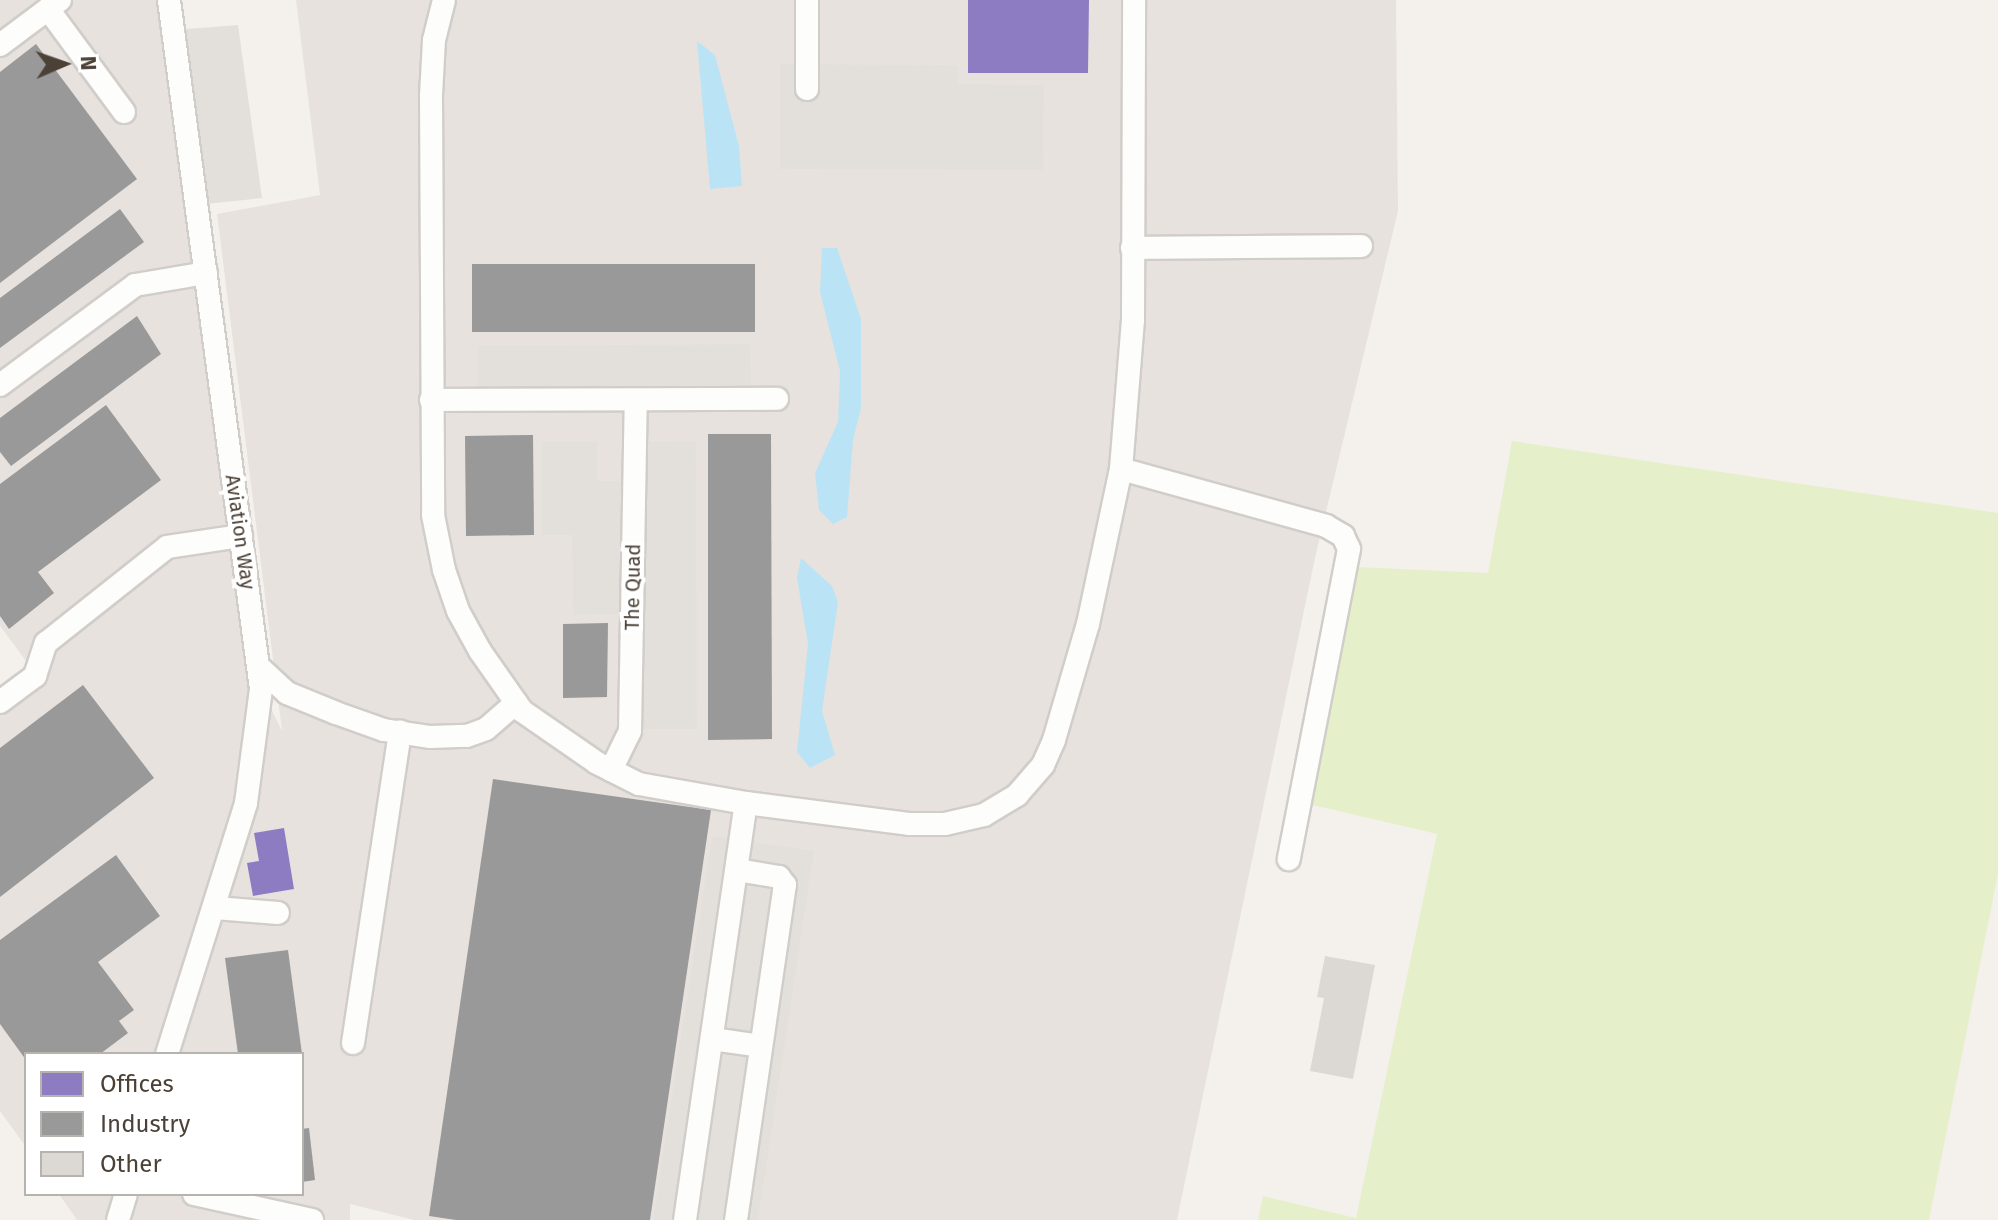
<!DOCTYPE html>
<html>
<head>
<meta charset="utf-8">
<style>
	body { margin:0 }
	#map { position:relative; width:1998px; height:1220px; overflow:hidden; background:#f4f1ed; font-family:"Fira Sans",sans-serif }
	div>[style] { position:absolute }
	.industrial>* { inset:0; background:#e8e2de }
	.green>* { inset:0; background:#e5f0cb }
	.parking>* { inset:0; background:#e3e0dc }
	.water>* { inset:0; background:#bae4f5 }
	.offices>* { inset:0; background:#8e7cc3 }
	.industry>* { inset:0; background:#999 }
	.building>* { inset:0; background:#dcd8d3 }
	.roads { filter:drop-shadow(2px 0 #d1cdc9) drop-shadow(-2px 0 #d1cdc9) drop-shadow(0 2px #d1cdc9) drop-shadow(0 -2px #d1cdc9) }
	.minor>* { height:22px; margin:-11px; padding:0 11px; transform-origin:11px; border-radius:11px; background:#fdfdfc }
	span { translate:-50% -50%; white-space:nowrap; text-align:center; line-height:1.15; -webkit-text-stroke:8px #fff; paint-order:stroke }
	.street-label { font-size:20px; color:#4c4137 }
	.legend { position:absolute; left:24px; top:1052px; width:280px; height:144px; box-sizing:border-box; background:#fff; border:2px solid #b7b3af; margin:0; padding:10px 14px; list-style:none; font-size:24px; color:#4c4137 }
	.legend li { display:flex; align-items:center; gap:16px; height:40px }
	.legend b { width:40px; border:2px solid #b7b3af }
	.north { position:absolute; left:24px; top:24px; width:80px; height:80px; -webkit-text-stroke:6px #fff; paint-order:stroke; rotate:88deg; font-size:22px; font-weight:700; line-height:32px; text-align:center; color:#4c4137 }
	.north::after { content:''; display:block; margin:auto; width:28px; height:36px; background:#4c4137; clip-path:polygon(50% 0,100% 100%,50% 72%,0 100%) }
</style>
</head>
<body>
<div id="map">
	<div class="industrial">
		<i style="clip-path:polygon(0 0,169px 0,261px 688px,282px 731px,217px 214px,320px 195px,296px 0,1396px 0,1398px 211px,1315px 558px,1177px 1220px,414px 1220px,350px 1204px,350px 1220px,77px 1220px,59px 1194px,302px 1194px,302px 1054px,26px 1054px,26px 1147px,0 1111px,0 688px,29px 665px,0 626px)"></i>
	</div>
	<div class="green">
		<i style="clip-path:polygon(1512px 441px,1998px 513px,1998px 874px,1929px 1220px,1258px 1220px,1263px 1196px,1356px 1218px,1437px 834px,1304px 803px,1358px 567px,1488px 573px)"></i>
	</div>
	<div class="parking">
		<i style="clip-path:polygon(238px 25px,262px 198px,197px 205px,174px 30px)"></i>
		<i style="clip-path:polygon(780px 64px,957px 65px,958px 84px,1044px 85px,1043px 170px,780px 169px)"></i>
		<i style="clip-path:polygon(750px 344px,751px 391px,478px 393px,478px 346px)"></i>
		<i style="clip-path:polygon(696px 441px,697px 729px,643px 729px,642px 442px)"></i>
		<i style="clip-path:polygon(542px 442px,597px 442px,597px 481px,623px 481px,624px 614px,573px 615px,572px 535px,542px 535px)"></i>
		<i style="clip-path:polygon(712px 836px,814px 851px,758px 1220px,653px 1220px)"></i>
	</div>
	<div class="water">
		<i style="clip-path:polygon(697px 41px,715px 55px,739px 146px,742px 186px,710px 189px)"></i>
		<i style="clip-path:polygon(822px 248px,837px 248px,861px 319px,861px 408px,853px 440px,847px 517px,833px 524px,819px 510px,815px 473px,838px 422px,840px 371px,820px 292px)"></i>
		<i style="clip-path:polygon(801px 558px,832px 586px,838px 602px,822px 711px,835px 755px,810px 768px,797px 752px,808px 644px,797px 578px)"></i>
	</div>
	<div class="offices">
		<i style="clip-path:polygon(968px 0,1089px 0,1088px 73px,968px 73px)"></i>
		<i style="clip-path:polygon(284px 828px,294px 889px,253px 896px,247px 863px,259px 861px,254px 833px)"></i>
	</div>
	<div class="industry">
		<i style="clip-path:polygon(36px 44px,137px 179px,0 283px,0 72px)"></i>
		<i style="clip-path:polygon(120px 209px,144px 242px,0 348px,0 298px)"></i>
		<i style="clip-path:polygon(472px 264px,755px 264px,755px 332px,472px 332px)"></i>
		<i style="clip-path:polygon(137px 316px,161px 354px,11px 466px,0 452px,0 418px)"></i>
		<i style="clip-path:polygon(106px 405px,161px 480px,38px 572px,54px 593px,9px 629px,0 616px,0 484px)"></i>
		<i style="clip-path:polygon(708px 434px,771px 434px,772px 739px,708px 740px)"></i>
		<i style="clip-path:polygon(533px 435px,534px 535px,466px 536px,465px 436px)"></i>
		<i style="clip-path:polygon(608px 623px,607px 697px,563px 698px,563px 624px)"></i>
		<i style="clip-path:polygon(83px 685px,154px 778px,0 897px,0 748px)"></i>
		<i style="clip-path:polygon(493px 779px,711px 810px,650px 1220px,456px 1220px,429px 1216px)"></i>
		<i style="clip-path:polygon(116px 855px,160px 916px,98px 962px,134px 1010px,119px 1021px,128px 1033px,100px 1054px,26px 1054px,26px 1060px,0 1024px,0 940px)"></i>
		<i style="clip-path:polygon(288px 950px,302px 1054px,238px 1054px,225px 958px)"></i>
		<i style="clip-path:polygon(309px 1128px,315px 1180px,302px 1182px,302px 1129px)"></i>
	</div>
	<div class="building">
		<i style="clip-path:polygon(1325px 956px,1375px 965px,1353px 1079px,1310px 1071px,1324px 998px,1317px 997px)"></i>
	</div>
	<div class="roads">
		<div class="minor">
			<i style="left:444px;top:0;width:41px;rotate:104deg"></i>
			<i style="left:434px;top:40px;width:55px;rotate:93.1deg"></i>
			<i style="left:431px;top:95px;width:420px;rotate:89.7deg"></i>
			<i style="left:433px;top:515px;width:56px;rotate:78.7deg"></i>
			<i style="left:444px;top:570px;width:43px;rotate:71.1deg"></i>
			<i style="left:458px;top:611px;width:46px;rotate:61.2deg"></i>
			<i style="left:480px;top:651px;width:73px;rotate:55deg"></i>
			<i style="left:522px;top:711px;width:91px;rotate:34.7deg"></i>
			<i style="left:597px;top:763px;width:47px;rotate:26.6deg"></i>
			<i style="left:639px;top:784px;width:109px;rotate:10.1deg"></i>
			<i style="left:746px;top:803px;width:164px;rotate:7.3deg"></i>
			<i style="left:909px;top:824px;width:36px"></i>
			<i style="left:945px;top:824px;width:40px;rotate:-13deg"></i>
			<i style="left:984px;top:815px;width:39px;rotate:-31deg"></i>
			<i style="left:1017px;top:795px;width:40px;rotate:-49deg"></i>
			<i style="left:1043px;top:765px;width:27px;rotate:-66deg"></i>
			<i style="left:1054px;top:740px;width:121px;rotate:-73.7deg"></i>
			<i style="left:1088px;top:624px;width:158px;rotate:-78deg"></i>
			<i style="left:1121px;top:469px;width:149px;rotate:-85.4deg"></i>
			<i style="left:1133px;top:320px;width:320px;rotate:-89.8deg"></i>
			<i style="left:807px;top:0;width:89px;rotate:90deg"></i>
			<i style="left:48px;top:9px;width:128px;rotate:53.6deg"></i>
			<i style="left:0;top:45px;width:75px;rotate:-36.9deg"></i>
			<i style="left:1132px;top:248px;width:229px;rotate:-0.5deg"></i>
			<i style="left:0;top:385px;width:168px;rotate:-36.5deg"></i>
			<i style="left:135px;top:285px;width:72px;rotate:-9.6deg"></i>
			<i style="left:431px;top:400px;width:346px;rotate:-0.2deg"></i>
			<i style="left:1121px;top:469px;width:213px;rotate:15.5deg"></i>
			<i style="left:1326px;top:526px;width:20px;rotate:30deg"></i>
			<i style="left:1343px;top:536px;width:14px;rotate:65deg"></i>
			<i style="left:1349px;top:549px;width:316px;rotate:101deg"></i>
			<i style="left:258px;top:666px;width:40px;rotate:43deg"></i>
			<i style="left:287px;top:693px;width:53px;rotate:22.2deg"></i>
			<i style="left:336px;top:713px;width:51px;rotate:19.5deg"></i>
			<i style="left:384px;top:730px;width:47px;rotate:8.7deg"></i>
			<i style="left:430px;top:737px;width:37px;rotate:-2deg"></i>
			<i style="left:467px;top:736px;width:20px;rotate:-20deg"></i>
			<i style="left:486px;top:729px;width:40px;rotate:-41deg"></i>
			<i style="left:0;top:702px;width:44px;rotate:-36.6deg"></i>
			<i style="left:35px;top:676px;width:35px;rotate:-72deg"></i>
			<i style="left:46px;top:643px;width:154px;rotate:-38.4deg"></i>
			<i style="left:167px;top:547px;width:75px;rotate:-8.5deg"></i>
			<i style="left:611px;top:770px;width:43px;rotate:-64deg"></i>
			<i style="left:630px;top:731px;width:331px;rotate:-89deg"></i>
			<i style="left:215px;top:908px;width:63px;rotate:4.5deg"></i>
			<i style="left:712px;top:1039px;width:49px;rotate:8.1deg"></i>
			<i style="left:353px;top:1043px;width:315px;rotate:-81.4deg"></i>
			<i style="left:167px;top:1054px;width:263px;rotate:-72.5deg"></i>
			<i style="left:246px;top:803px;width:115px;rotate:-82.5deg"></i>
			<i style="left:261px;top:689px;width:695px;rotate:-97.61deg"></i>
			<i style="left:194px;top:1194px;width:121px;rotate:12.4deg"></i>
			<i style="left:118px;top:1220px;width:27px;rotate:-73deg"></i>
			<i style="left:685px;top:1220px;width:421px;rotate:-81.7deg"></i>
			<i style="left:736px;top:1220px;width:339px;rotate:-81.7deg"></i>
			<i style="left:785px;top:885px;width:10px;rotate:-127deg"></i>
			<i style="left:779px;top:877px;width:43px;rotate:-170.5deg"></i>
		</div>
	</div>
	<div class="street-label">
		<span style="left:240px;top:532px;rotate:82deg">Aviation Way</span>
		<span style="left:633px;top:587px;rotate:-89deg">The Quad</span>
	</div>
	<ul class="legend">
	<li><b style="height:22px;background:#8e7cc3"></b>Offices</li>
	<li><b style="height:22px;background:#999"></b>Industry</li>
	<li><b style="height:22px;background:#dcd8d3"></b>Other</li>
	</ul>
	<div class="north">N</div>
</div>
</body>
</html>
